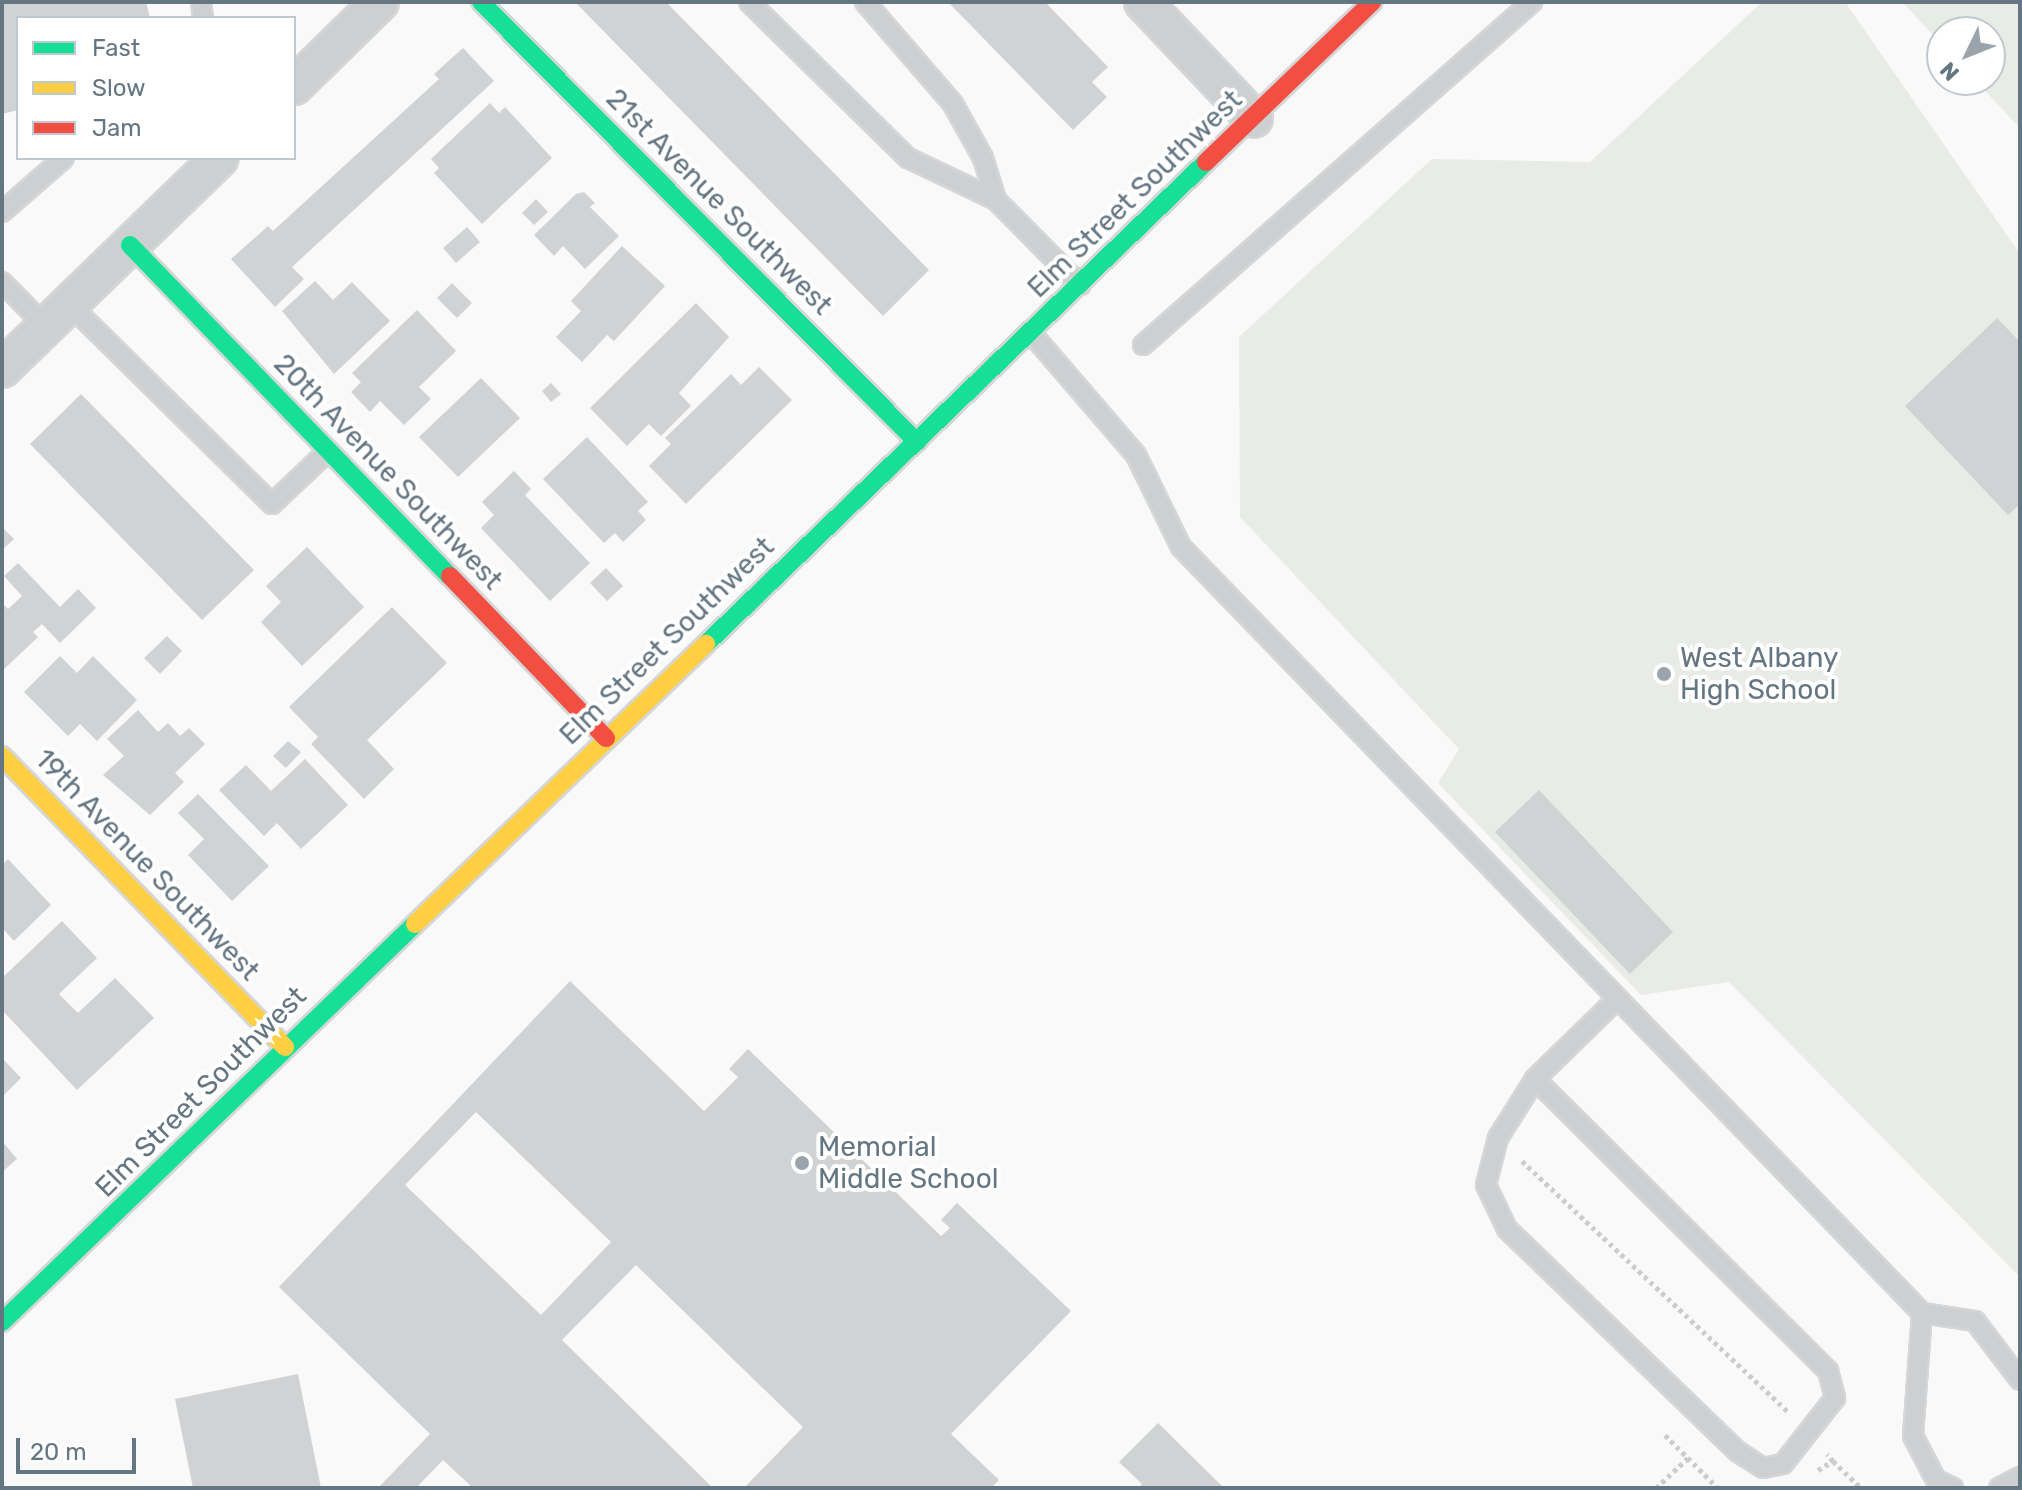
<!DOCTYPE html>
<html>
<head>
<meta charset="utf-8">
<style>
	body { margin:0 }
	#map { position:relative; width:2022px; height:1490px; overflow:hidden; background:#f9f9f9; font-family:Rubik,sans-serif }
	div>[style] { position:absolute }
	.green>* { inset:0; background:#e8ebe6 }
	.building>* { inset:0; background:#d0d2d3 }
	.path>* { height:5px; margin-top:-2.5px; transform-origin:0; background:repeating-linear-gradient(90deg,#cbcccd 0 4px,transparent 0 8px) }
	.roads { filter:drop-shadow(2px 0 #d5d6d7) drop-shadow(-2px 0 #d5d6d7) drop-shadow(0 2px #d5d6d7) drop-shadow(0 -2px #d5d6d7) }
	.lane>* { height:18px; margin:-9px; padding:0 9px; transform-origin:9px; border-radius:9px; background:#cecfd0 }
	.street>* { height:36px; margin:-18px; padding:0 18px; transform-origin:18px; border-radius:18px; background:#cecfd0 }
	.fast>* { height:18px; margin:-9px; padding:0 9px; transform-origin:9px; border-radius:9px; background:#16e098 }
	.slow>* { height:18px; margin:-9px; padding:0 9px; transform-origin:9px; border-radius:9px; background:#ffcf43 }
	.jam>* { height:18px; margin:-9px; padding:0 9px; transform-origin:9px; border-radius:9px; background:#f24e42 }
	.dots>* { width:22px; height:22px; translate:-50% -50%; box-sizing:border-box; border:4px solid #fff; border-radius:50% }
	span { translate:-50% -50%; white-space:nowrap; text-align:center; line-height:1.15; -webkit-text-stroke:8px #fff; paint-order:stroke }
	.street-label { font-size:28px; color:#657683 }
	.poi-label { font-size:28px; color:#657683 }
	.left { translate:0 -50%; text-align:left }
	.frame { position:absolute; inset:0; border:4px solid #657683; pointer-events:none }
	.legend { position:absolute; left:16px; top:16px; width:280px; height:144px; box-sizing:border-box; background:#fff; border:2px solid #c1c8cd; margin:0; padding:10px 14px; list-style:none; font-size:24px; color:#657683 }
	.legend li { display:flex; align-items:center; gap:16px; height:40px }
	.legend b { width:40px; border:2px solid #c1c8cd }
	.north { position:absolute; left:1926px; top:16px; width:80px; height:80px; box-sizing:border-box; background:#fff; border:2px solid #c1c8cd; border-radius:50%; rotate:227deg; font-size:22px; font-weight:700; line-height:32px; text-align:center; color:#657683 }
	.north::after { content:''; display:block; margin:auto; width:28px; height:36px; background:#99a4ac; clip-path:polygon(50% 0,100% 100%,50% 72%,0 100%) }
	.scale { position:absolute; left:16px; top:1438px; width:120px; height:36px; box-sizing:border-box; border:4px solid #657683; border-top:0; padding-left:10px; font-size:24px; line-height:28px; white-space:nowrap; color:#657683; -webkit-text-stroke:6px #fff; paint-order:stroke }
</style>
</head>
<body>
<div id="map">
	<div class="green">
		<i style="clip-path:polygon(1762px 2px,1845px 2px,2020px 254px,2020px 1277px,1729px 982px,1641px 995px,1438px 783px,1459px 749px,1240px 517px,1239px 337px,1432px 159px,1590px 162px)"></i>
		<i style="clip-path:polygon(1902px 2px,2020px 2px,2020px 128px,1975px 80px,1990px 80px,1990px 32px,1942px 32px,1942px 44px)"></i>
	</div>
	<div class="building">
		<i style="clip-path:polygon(2px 2px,146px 2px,150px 18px,18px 18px,18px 110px,2px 114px)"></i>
		<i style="clip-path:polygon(575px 2px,666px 2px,929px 270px,883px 316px)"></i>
		<i style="clip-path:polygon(948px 2px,1045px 2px,1108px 67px,1092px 82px,1107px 97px,1073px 130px)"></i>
		<i style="clip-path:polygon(463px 48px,494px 81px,292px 267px,304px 279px,275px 307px,231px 259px,268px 226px,273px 231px,439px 79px,434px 74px)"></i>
		<i style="clip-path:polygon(490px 103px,499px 113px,505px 107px,552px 158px,482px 224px,434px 173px,439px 168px,431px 159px)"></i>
		<i style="clip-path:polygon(584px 192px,595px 203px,590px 207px,619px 236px,585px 269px,563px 246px,554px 256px,534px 235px,576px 194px)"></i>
		<i style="clip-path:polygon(536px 199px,548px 212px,534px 225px,522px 213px)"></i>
		<i style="clip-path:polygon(467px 227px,480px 242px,456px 263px,443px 248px)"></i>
		<i style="clip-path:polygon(622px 246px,665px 286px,614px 341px,607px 335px,582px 362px,556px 337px,581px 311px,571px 301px)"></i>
		<i style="clip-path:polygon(315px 281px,333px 300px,352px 282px,390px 321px,334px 374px,282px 311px)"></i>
		<i style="clip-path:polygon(452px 283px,472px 303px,457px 318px,437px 298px)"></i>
		<i style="clip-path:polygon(696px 303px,729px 337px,679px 393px,691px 406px,661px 436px,649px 424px,627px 446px,590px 408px)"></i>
		<i style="clip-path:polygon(417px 310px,456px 351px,419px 387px,431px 399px,404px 425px,380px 401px,370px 412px,351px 392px,361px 382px,352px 373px)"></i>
		<i style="clip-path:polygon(1997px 318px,2020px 342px,2020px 504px,2008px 515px,1905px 406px)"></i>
		<i style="clip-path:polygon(759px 367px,792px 400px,686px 504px,649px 466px,671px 444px,665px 438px,731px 374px,741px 385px)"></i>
		<i style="clip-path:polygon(481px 378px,520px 418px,458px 477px,419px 437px)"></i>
		<i style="clip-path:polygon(551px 383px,561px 394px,551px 402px,542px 391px)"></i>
		<i style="clip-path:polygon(81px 394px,254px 570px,202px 620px,30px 444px)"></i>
		<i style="clip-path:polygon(587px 437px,648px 502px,638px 511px,646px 520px,623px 542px,615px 533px,604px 543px,543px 479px)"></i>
		<i style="clip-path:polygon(514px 471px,531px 489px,525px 495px,590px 563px,550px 601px,481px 528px,494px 515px,482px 502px)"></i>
		<i style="clip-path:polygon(2px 527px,14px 539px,2px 550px)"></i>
		<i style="clip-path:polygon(307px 547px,364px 607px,302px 666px,261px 622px,281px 602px,266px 586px)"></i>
		<i style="clip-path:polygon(18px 563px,60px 607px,78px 589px,96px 608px,60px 643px,42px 624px,33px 632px,38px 637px,2px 671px,2px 603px,8px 609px,22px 596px,4px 576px)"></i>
		<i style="clip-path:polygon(606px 568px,623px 586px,607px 601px,590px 583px)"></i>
		<i style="clip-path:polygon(392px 607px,447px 663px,367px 740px,394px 769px,364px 799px,311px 744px,318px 737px,289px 707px)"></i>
		<i style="clip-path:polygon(167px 636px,182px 651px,160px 674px,144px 658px)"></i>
		<i style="clip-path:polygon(60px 656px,77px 673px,93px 656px,137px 700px,97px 741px,80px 724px,68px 736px,24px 692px)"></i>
		<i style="clip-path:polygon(138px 710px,158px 732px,168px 723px,180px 736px,189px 728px,205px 744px,175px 773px,184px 782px,150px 815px,103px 775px,124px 756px,107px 739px)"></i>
		<i style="clip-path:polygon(288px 741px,301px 752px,286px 768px,273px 756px)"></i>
		<i style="clip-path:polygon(305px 759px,348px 805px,301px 849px,277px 823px,264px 836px,219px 790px,246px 765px,271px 791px)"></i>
		<i style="clip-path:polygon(1539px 790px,1673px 932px,1630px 974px,1495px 832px)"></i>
		<i style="clip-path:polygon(198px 794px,269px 866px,232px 901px,188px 855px,204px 839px,178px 813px)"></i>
		<i style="clip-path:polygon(8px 859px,51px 905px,14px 941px,2px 928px,2px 865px)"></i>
		<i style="clip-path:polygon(62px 921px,97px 958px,59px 994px,78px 1013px,115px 978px,154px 1018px,77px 1090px,2px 1010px,2px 978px)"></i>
		<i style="clip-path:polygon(evenodd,570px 981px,704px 1111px,738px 1077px,729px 1069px,748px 1049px,941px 1236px,950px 1228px,941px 1220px,957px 1203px,1071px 1311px,951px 1434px,999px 1480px,991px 1488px,744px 1488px,803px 1427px,636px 1265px,562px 1340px,713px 1488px,473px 1488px,443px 1460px,416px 1488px,378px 1488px,430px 1434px,279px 1287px,570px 981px,476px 1112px,611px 1242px,541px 1315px,405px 1185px,476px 1112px)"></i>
		<i style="clip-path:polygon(2px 1058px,21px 1078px,2px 1097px)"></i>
		<i style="clip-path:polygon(2px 1141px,17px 1159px,2px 1172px)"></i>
		<i style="clip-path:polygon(298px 1374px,321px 1488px,193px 1488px,175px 1399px)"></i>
		<i style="clip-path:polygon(1158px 1423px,1224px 1488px,1138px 1488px,1142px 1484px,1119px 1462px)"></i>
	</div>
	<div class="path">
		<i style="left:1522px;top:1161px;width:366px;rotate:43.3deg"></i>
		<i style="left:1665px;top:1435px;width:75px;rotate:45deg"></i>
		<i style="left:1833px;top:1461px;width:39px;rotate:44deg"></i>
		<i style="left:1818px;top:1470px;width:17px;rotate:-31deg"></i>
		<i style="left:1833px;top:1461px;width:9px;rotate:-131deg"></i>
		<i style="left:1656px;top:1488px;width:45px;rotate:-43.2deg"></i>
	</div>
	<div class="roads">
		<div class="lane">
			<i style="left:201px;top:2px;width:16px;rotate:83deg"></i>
			<i style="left:749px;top:2px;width:223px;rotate:44.5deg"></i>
			<i style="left:908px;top:158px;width:98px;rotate:25.5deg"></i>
			<i style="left:996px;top:200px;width:120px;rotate:45.3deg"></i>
			<i style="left:865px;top:2px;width:135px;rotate:49.2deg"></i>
			<i style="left:953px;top:104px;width:62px;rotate:60.9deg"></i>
			<i style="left:983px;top:158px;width:44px;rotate:72.8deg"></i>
			<i style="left:2px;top:212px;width:82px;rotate:-41.1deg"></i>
			<i style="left:2px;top:282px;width:63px;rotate:45.6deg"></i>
			<i style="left:69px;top:304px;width:285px;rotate:44.6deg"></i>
			<i style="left:272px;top:504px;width:77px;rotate:-43.4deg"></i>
			<i style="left:1031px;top:333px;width:161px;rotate:49.3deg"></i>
			<i style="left:1136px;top:455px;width:102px;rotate:63.9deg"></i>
			<i style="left:1181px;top:547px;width:1066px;rotate:45.95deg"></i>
			<i style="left:1922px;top:1313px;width:54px;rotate:8.6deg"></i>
			<i style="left:1975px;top:1321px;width:74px;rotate:52.7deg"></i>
			<i style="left:1143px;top:345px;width:519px;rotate:-41.4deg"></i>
			<i style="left:1535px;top:1079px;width:414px;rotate:44.9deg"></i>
			<i style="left:1828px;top:1371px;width:28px;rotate:75deg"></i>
			<i style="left:1835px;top:1398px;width:84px;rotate:128.2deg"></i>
			<i style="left:1783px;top:1464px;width:20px;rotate:169deg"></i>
			<i style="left:1763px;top:1468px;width:30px;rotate:-147deg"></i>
			<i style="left:1738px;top:1452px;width:321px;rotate:-136deg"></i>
			<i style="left:1507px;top:1229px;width:49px;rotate:-115.5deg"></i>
			<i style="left:1486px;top:1185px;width:49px;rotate:-75.7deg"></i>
			<i style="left:1498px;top:1138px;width:70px;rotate:-57.9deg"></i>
			<i style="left:1535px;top:1079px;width:115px;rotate:-44.3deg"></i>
			<i style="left:1922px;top:1313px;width:123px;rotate:94.2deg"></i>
			<i style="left:1913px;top:1436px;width:50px;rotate:62.4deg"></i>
			<i style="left:1936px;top:1480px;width:19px;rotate:25deg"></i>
			<i style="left:1999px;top:1488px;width:24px;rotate:-28deg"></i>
		</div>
		<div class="street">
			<i style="left:1143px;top:2px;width:161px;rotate:46.5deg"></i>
			<i style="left:294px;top:86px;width:120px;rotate:-44.3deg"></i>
			<i style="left:2px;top:369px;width:303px;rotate:-44.1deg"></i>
		</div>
		<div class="fast">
			<i style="left:481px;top:2px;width:619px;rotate:45.26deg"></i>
			<i style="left:130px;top:245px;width:460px;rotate:46deg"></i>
			<i style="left:706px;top:644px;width:694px;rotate:-43.95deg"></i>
			<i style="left:2px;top:1322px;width:574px;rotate:-43.94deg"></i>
		</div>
		<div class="slow">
			<i style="left:2px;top:756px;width:406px;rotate:45.8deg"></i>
			<i style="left:415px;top:924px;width:404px;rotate:-43.9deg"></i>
		</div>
		<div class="jam">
			<i style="left:1206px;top:162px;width:231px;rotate:-43.9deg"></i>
			<i style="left:450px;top:576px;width:225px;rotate:46.1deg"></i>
		</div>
	</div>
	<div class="dots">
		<i style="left:1664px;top:674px;background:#99a4ac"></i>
		<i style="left:802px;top:1163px;background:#99a4ac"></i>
	</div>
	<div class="street-label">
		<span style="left:1135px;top:194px;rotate:-44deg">Elm Street Southwest</span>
		<span style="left:719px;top:202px;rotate:45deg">21st Avenue Southwest</span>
		<span style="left:388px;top:472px;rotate:46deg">20th Avenue Southwest</span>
		<span style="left:667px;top:641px;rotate:-44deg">Elm Street Southwest</span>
		<span style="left:147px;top:865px;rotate:46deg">19th Avenue Southwest</span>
		<span style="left:201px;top:1092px;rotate:-45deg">Elm Street Southwest</span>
	</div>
	<div class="poi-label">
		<span class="left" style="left:1680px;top:674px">West Albany<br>High School</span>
		<span class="left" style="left:818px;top:1163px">Memorial<br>Middle School</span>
	</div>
	<div class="frame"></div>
	<ul class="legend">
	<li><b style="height:10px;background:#16e098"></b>Fast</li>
	<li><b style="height:10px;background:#ffcf43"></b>Slow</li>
	<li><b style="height:10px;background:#f24e42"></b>Jam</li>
	</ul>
	<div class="north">N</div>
	<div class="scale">20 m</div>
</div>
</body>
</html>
